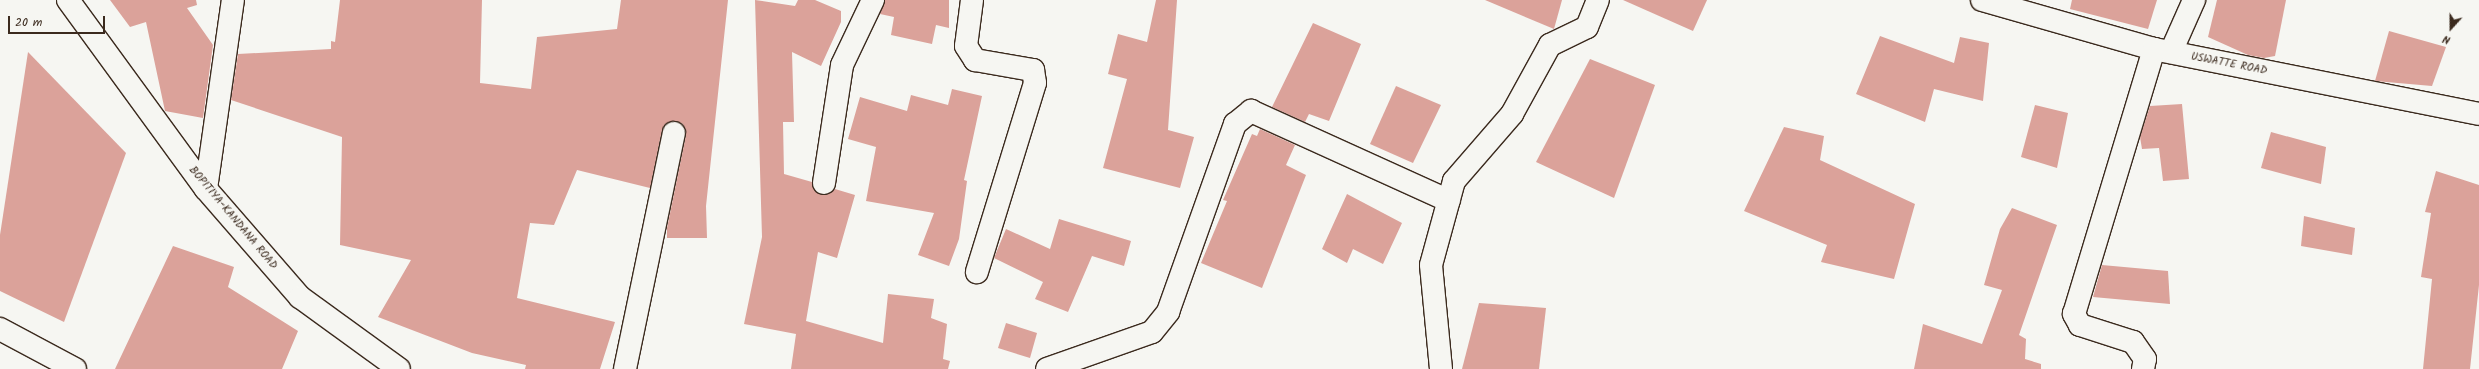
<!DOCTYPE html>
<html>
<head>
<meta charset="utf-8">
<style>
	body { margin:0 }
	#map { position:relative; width:2479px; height:369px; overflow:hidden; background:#f6f6f2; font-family:Kalam,sans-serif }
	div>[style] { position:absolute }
	.building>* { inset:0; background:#dba29a }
	.roads { filter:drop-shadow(1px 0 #3b2a1e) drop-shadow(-1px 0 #3b2a1e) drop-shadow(0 1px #3b2a1e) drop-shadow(0 -1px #3b2a1e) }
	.minor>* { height:22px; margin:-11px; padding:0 11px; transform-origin:11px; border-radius:11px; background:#f6f6f2 }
	.tertiary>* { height:22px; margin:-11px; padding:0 11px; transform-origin:11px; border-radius:11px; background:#f6f6f2 }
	span { translate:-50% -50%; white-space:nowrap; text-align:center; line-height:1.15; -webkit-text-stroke:4px #f6f6f2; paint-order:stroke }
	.street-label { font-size:11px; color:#3b2a1e }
	.north { position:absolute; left:2431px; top:8px; width:40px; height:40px; -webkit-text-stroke:3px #f6f6f2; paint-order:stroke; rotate:201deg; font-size:11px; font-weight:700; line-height:16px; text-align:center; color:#3b2a1e }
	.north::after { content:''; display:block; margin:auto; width:14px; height:18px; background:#3b2a1e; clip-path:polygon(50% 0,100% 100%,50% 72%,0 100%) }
	.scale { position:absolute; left:8px; top:16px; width:97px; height:18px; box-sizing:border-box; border:2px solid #3b2a1e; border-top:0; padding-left:5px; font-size:12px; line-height:14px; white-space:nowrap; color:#3b2a1e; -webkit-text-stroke:3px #f6f6f2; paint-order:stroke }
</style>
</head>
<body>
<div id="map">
	<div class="building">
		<i style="clip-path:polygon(110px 0,196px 0,197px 5px,187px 8px,213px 45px,203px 118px,165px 111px,146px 22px,130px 27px)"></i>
		<i style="clip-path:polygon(340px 0,482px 0,480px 83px,531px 89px,537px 37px,617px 29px,621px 0,728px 0,706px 206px,707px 238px,667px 238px,667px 228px,686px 135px,683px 124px,676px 121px,665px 124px,662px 130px,650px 188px,577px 170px,554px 225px,530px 223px,517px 298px,615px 322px,600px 369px,525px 369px,526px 365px,472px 353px,378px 317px,411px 260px,340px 245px,342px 137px,231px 100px,238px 54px,331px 49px,331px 41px,335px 42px)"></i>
		<i style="clip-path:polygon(755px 0,795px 6px,798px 0,815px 0,841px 11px,841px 22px,821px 66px,792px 52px,794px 122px,783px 122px,784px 174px,812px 182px,816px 192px,822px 195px,829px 194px,835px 189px,855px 195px,837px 258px,818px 252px,806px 321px,883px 343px,888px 294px,934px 299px,931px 318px,947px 324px,943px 359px,950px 361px,948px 369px,791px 369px,796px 334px,744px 324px,762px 237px)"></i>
		<i style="clip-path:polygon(885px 0,949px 0,949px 28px,936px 25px,932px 44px,891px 35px,894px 17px,880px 14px)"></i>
		<i style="clip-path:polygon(1156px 0,1177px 0,1168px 130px,1194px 137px,1180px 188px,1103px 168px,1127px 79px,1108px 74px,1118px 34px,1147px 42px)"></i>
		<i style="clip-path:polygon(1485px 0,1562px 0,1554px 29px)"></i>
		<i style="clip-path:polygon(1623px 0,1707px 0,1693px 31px)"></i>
		<i style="clip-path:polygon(2072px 0,2157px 0,2148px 29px,2070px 9px)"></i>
		<i style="clip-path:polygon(2217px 0,2286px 0,2275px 56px,2264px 58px,2248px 55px,2208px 37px)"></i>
		<i style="clip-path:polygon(1313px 23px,1361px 44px,1329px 121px,1309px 114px,1305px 122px,1272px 107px)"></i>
		<i style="clip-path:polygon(2389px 31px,2446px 47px,2432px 86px,2375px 81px)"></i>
		<i style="clip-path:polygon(1880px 36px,1954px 63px,1960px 37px,1989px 43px,1983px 101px,1934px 89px,1925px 122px,1856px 94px)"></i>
		<i style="clip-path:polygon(28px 52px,126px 153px,64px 322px,0 291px,0 235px)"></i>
		<i style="clip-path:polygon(1590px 59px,1655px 85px,1614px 198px,1536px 162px)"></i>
		<i style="clip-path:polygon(1396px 86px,1441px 105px,1413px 163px,1370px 144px)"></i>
		<i style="clip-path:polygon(952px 89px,982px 96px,964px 180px,967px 181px,959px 239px,949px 266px,918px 255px,934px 213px,866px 201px,876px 147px,848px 139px,860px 97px,907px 111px,911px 95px,948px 105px)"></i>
		<i style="clip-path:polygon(2182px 104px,2189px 179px,2163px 181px,2159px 148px,2142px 149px,2140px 137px,2150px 106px)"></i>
		<i style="clip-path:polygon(2035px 105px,2068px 113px,2057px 168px,2021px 157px)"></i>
		<i style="clip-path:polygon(1784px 127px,1824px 136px,1820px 160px,1915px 204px,1894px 279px,1821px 262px,1827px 245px,1744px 211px)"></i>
		<i style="clip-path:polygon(1260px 129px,1295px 145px,1286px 165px,1306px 175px,1262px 288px,1201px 263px,1227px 201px,1223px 200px,1252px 134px,1257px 136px)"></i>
		<i style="clip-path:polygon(2271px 132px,2326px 147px,2321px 184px,2261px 168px)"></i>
		<i style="clip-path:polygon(2436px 171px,2479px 185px,2479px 285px,2470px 369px,2423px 369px,2432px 279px,2421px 277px,2431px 213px,2425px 212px)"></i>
		<i style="clip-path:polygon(1347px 194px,1402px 223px,1383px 264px,1353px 249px,1347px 263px,1322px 249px)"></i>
		<i style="clip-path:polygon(2012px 208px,2057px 225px,2019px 335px,2026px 339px,2025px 359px,2041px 364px,2041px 369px,1914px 369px,1923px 324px,1982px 344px,2002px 290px,1984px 285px,2000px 229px)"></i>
		<i style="clip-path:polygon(2304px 216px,2355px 228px,2352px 255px,2301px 246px)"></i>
		<i style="clip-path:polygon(1059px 219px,1131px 241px,1124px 266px,1092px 256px,1068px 312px,1035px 299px,1043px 282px,994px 258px,1006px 229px,1050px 249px)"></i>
		<i style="clip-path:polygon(173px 246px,234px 267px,228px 287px,298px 331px,282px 369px,115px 369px)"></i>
		<i style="clip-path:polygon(2102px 265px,2168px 271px,2170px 304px,2093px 297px)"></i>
		<i style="clip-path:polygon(1479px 303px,1546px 308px,1539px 369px,1462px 369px)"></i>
		<i style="clip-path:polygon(1006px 323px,1037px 333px,1030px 358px,998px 348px)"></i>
	</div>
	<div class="roads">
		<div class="minor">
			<i style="left:972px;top:0;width:46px;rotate:97.4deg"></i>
			<i style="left:966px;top:46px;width:17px;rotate:57deg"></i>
			<i style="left:975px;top:60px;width:59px;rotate:9.8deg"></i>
			<i style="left:1033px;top:70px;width:13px;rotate:81deg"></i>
			<i style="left:1035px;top:83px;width:198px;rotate:107.1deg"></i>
			<i style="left:1982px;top:0;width:179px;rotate:15.9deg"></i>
			<i style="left:2154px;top:49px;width:331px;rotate:11.3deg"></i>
			<i style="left:2171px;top:52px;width:57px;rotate:-66.1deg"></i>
			<i style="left:824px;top:183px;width:119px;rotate:-81.3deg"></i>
			<i style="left:842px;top:65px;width:72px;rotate:-64.5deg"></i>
			<i style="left:206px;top:189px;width:191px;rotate:-81.9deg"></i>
			<i style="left:0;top:329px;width:85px;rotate:28.1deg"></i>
			<i style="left:625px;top:369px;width:241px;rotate:-78.3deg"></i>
			<i style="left:1047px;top:369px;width:111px;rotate:-19.4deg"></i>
			<i style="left:1152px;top:332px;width:26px;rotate:-51deg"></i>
			<i style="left:1168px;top:312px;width:200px;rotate:-70.4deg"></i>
			<i style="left:1235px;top:124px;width:21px;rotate:-39deg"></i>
			<i style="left:1251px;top:111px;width:217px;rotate:24.4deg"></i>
			<i style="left:1441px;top:369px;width:104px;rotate:-95.5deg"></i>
			<i style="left:1431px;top:265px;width:87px;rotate:-74.7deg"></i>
			<i style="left:1454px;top:181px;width:89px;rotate:-49.1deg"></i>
			<i style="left:1512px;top:114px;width:79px;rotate:-61.2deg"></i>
			<i style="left:1550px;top:45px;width:41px;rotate:-25.9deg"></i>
			<i style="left:1587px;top:27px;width:29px;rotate:-68deg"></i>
			<i style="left:2143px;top:369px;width:10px;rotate:-79deg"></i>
			<i style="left:2145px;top:359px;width:21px;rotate:-125deg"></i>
			<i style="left:2133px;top:342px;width:56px;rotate:-162.2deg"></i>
			<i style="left:2080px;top:325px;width:13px;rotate:-119deg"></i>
			<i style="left:2074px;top:314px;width:277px;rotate:-73.2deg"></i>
		</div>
		<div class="tertiary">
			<i style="left:68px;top:0;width:234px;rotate:53.9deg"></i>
			<i style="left:206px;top:189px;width:143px;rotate:49deg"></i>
			<i style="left:300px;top:297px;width:122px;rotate:36deg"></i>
		</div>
	</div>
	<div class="street-label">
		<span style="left:2229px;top:64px;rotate:11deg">USWATTE ROAD</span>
		<span style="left:233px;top:218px;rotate:50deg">BOPITIYA-KANDANA ROAD</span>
	</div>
	<div class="north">N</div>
	<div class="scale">20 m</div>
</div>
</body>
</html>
